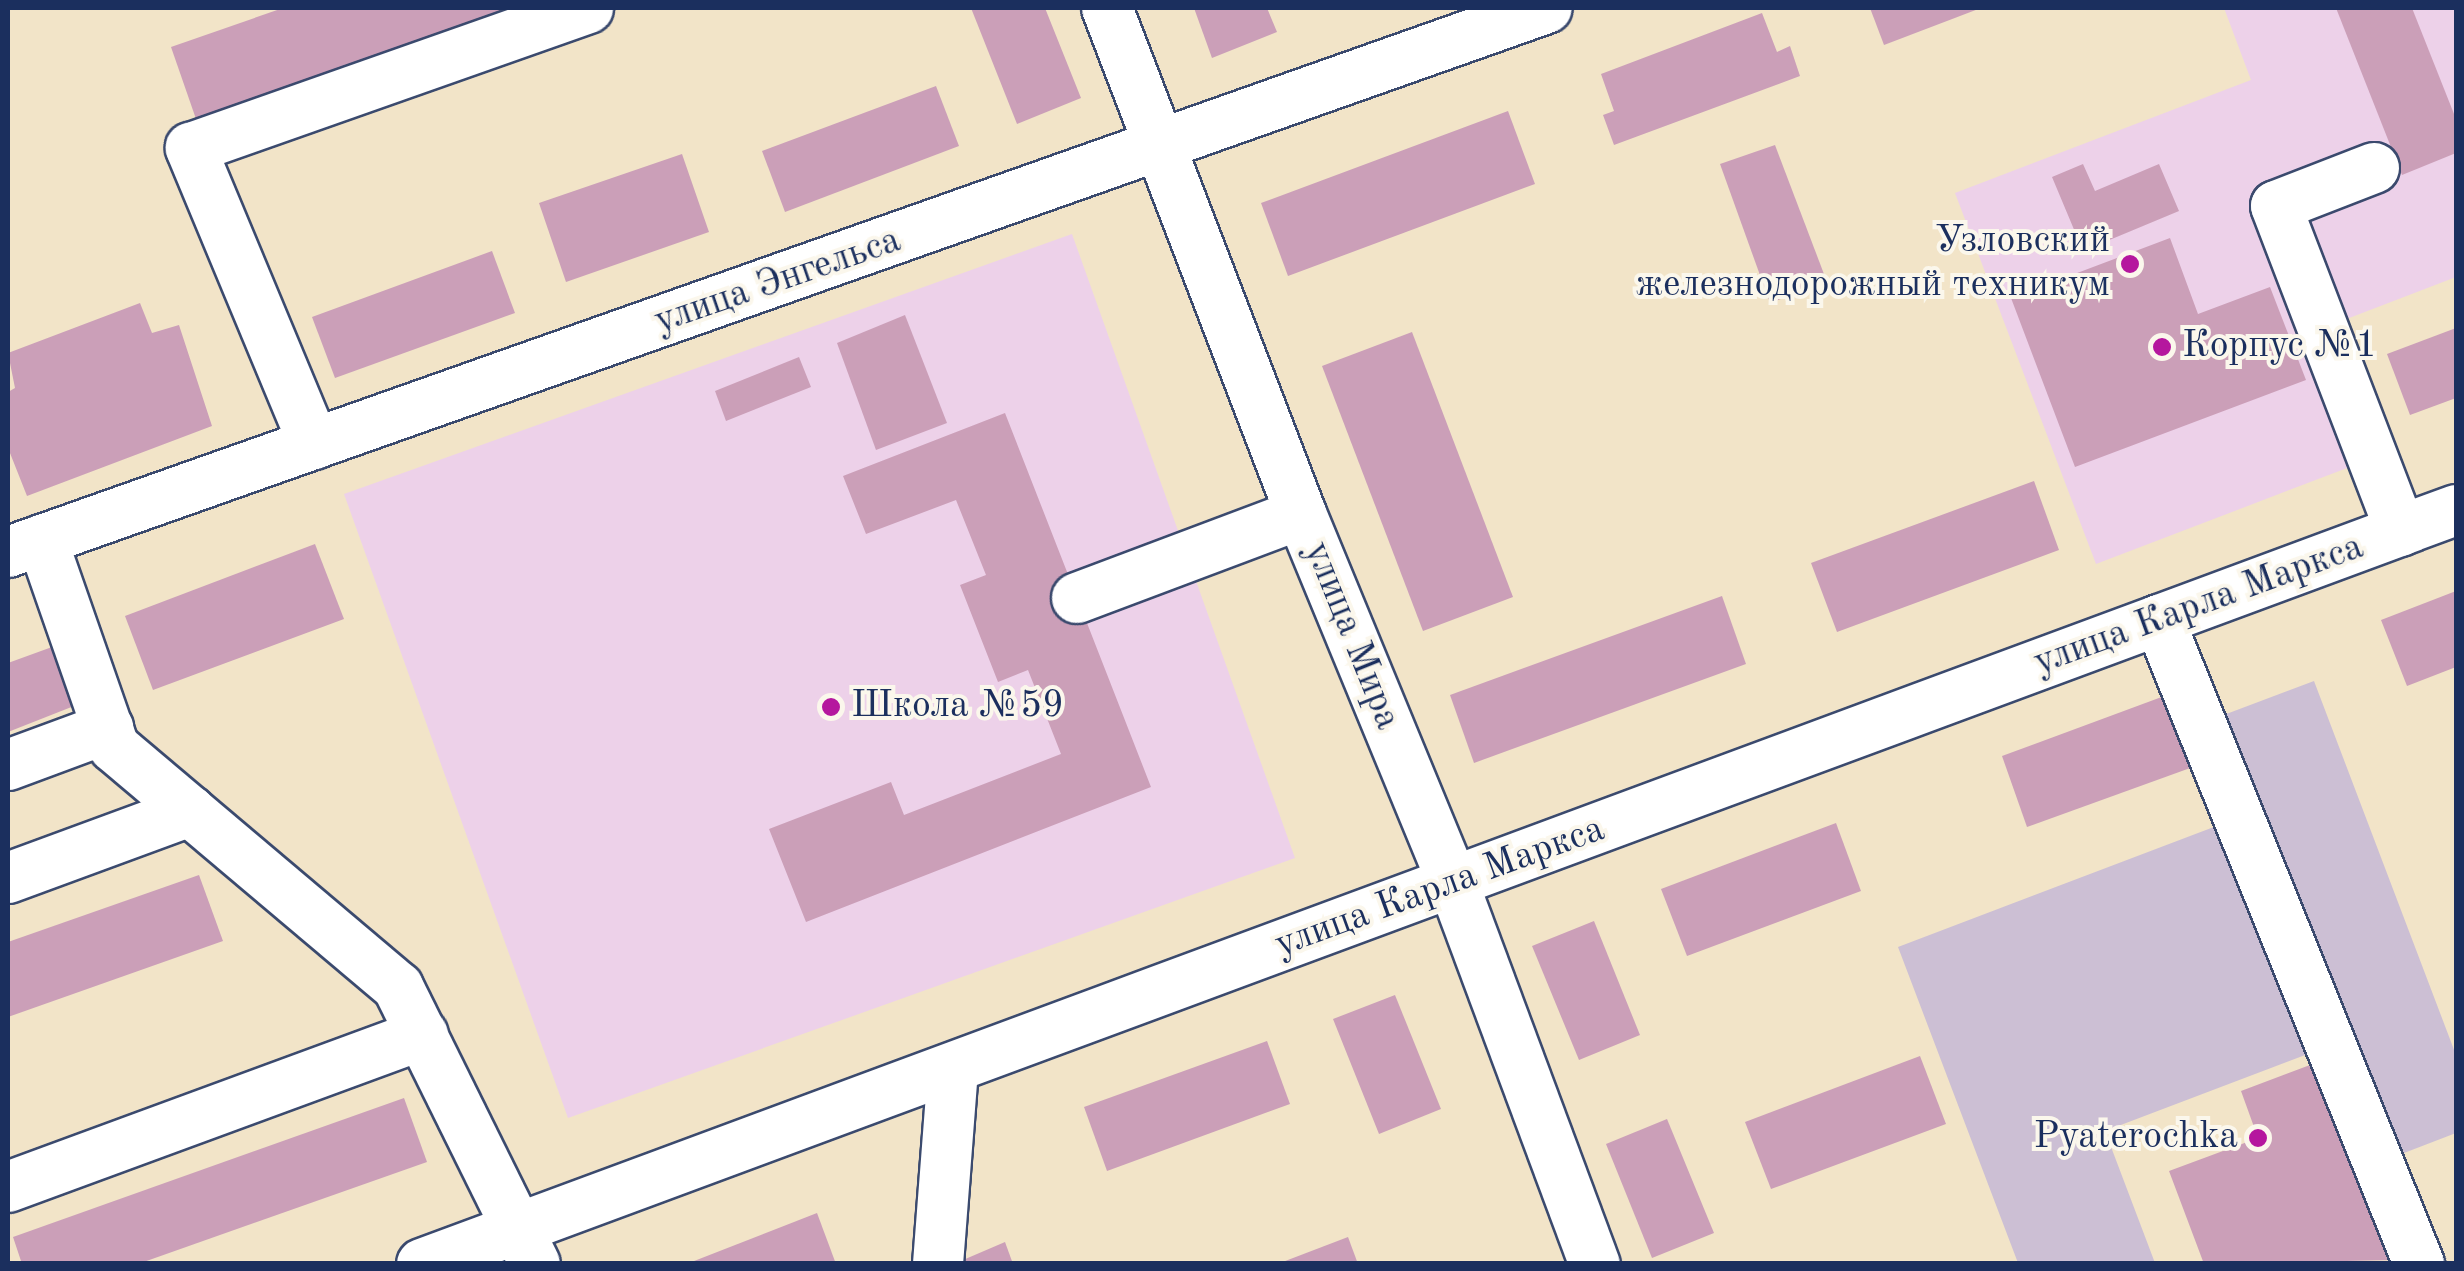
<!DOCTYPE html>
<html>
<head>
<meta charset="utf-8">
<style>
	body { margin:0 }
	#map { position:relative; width:2464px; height:1271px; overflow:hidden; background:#f2e4c8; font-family:"Old Standard TT",serif }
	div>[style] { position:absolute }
	.built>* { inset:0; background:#edd1e9 }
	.industrial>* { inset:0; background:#ccbfd4 }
	.building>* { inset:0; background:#cb9fb8 }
	.roads { filter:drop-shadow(2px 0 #3b4a6e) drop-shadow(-2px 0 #3b4a6e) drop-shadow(0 2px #3b4a6e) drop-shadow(0 -2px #3b4a6e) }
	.minor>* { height:50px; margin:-25px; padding:0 25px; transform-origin:25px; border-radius:25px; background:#fff }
	.dots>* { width:28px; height:28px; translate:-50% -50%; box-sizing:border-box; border:5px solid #fbf7ec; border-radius:50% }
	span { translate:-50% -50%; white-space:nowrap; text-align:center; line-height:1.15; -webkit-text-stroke:8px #fbf7ec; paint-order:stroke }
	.poi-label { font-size:38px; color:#1b2f5e }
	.right { translate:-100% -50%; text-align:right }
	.left { translate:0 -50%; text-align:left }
	.street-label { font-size:38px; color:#1b2f5e }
	.frame { position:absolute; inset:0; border:10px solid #1b2f5e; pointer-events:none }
</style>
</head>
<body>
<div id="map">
	<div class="built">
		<i style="clip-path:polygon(2224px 8px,2456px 8px,2456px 277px,2305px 335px,2355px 465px,2096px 564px,1955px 193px,2251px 80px)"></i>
		<i style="clip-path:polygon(1072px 234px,1295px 858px,568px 1118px,344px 494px)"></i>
	</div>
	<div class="industrial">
		<i style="clip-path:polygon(2314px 681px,2456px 1055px,2456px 1133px,2391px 1158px,2345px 1040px,2105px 1131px,2155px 1263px,2018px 1263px,1898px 947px,2256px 811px,2221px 716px)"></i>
	</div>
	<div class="building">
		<i style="clip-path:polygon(283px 8px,510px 8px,196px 119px,171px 47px)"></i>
		<i style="clip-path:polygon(971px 8px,1045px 8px,1081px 98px,1017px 124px)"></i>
		<i style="clip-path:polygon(1194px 8px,1267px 8px,1277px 32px,1212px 58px)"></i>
		<i style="clip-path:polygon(1870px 8px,1981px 8px,1884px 45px)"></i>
		<i style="clip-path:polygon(2336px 8px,2412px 8px,2456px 119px,2456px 153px,2402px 175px)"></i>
		<i style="clip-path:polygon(1762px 13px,1777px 52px,1790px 46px,1800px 76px,1614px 145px,1603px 115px,1614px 111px,1601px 74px)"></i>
		<i style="clip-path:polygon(936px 86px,959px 146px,785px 212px,762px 151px)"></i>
		<i style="clip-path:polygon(1508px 111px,1535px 184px,1288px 276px,1261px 203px)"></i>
		<i style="clip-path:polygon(1775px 145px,1827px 282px,1770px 303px,1720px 164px)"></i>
		<i style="clip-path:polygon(682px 154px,709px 232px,566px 282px,539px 203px)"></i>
		<i style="clip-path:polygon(2083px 164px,2095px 191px,2159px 164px,2179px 211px,2083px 251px,2052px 177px)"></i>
		<i style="clip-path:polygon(2170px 238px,2198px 314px,2270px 287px,2306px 380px,2075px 467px,2011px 298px)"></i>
		<i style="clip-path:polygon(492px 251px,515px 313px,335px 378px,312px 317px)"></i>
		<i style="clip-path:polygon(140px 303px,152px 333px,179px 325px,212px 426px,27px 496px,8px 448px,8px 392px,15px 388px,8px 353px)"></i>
		<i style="clip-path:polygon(905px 315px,947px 423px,876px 450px,837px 343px)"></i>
		<i style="clip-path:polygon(2456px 328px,2456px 398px,2410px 415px,2387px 354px)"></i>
		<i style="clip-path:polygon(1412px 332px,1513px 597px,1423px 631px,1322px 366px)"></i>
		<i style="clip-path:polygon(799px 357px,811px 387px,726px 421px,715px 391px)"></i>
		<i style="clip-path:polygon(1005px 413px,1151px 787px,806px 922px,769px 829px,891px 782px,904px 815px,1061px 754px,1028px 670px,998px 682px,960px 585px,986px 575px,956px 500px,866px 534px,843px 476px)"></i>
		<i style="clip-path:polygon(2034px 481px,2059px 550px,1837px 632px,1811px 563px)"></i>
		<i style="clip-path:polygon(315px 544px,344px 619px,153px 690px,125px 616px)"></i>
		<i style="clip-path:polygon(2456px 591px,2456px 667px,2407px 686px,2381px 620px)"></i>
		<i style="clip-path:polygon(1722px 596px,1746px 664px,1474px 763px,1450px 695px)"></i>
		<i style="clip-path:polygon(52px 647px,74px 706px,8px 732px,8px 663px)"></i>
		<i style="clip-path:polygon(2167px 695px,2193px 767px,2027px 827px,2002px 756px)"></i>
		<i style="clip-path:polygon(1836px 823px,1861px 891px,1687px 956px,1661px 889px)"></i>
		<i style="clip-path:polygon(199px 875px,223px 941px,8px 1017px,8px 942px)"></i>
		<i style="clip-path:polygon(1594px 921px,1640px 1035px,1579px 1060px,1532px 946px)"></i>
		<i style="clip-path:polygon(1395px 995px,1441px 1109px,1379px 1134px,1333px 1019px)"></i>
		<i style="clip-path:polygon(1267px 1041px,1290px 1104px,1107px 1171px,1084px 1107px)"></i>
		<i style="clip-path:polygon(1920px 1056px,1946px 1124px,1771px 1189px,1745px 1122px)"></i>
		<i style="clip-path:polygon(2318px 1062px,2394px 1260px,2204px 1264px,2169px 1171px,2258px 1138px,2241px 1091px)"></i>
		<i style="clip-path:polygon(404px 1098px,427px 1162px,138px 1264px,22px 1264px,13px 1237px)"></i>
		<i style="clip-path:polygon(1667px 1119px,1714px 1233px,1652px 1258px,1606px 1144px)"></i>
		<i style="clip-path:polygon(817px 1213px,836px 1264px,689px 1264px,689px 1263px)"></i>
		<i style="clip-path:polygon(1348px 1237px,1358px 1264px,1280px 1264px,1280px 1263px)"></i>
		<i style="clip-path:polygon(1005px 1242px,1013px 1264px,964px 1264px,963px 1260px)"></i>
	</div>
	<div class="roads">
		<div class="minor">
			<i style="left:1107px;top:8px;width:542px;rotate:69.02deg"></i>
			<i style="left:1301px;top:514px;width:399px;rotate:67.6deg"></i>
			<i style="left:1453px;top:883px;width:407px;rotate:69.6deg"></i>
			<i style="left:2374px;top:168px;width:105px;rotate:158.8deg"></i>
			<i style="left:2276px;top:206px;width:348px;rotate:69deg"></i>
			<i style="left:314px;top:444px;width:321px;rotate:-112.6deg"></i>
			<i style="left:191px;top:148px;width:421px;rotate:-19.4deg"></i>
			<i style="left:42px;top:540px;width:219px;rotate:70.8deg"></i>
			<i style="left:114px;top:747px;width:372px;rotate:40.2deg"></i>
			<i style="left:398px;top:987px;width:309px;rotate:63.7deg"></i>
			<i style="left:8px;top:552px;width:1632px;rotate:-19.47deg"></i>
			<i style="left:1077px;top:598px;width:239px;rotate:-20.6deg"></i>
			<i style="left:2159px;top:620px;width:695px;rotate:68.01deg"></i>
			<i style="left:8px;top:765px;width:107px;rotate:-20.3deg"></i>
			<i style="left:8px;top:878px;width:194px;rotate:-20.2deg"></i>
			<i style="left:8px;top:1187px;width:442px;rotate:-20.2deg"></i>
			<i style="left:422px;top:1264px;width:2169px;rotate:-20.34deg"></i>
			<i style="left:938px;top:1264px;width:196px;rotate:-85.6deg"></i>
		</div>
	</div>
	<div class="dots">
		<i style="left:2130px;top:264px;background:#b5179e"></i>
		<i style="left:2162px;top:347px;background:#b5179e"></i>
		<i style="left:831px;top:707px;background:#b5179e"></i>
		<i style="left:2258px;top:1138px;background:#b5179e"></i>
	</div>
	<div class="poi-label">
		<span class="right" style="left:2110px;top:264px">Узловский<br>железнодорожный техникум</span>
		<span class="left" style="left:2182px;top:347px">Корпус №1</span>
		<span class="left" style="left:851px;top:707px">Школа №59</span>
		<span class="right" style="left:2238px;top:1138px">Pyaterochka</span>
	</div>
	<div class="street-label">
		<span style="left:778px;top:282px;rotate:-19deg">улица Энгельса</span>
		<span style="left:2199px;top:606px;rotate:-20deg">улица Карла Маркса</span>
		<span style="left:1351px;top:636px;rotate:68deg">улица Мира</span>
		<span style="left:1440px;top:888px;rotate:-20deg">улица Карла Маркса</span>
	</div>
	<div class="frame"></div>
</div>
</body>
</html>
